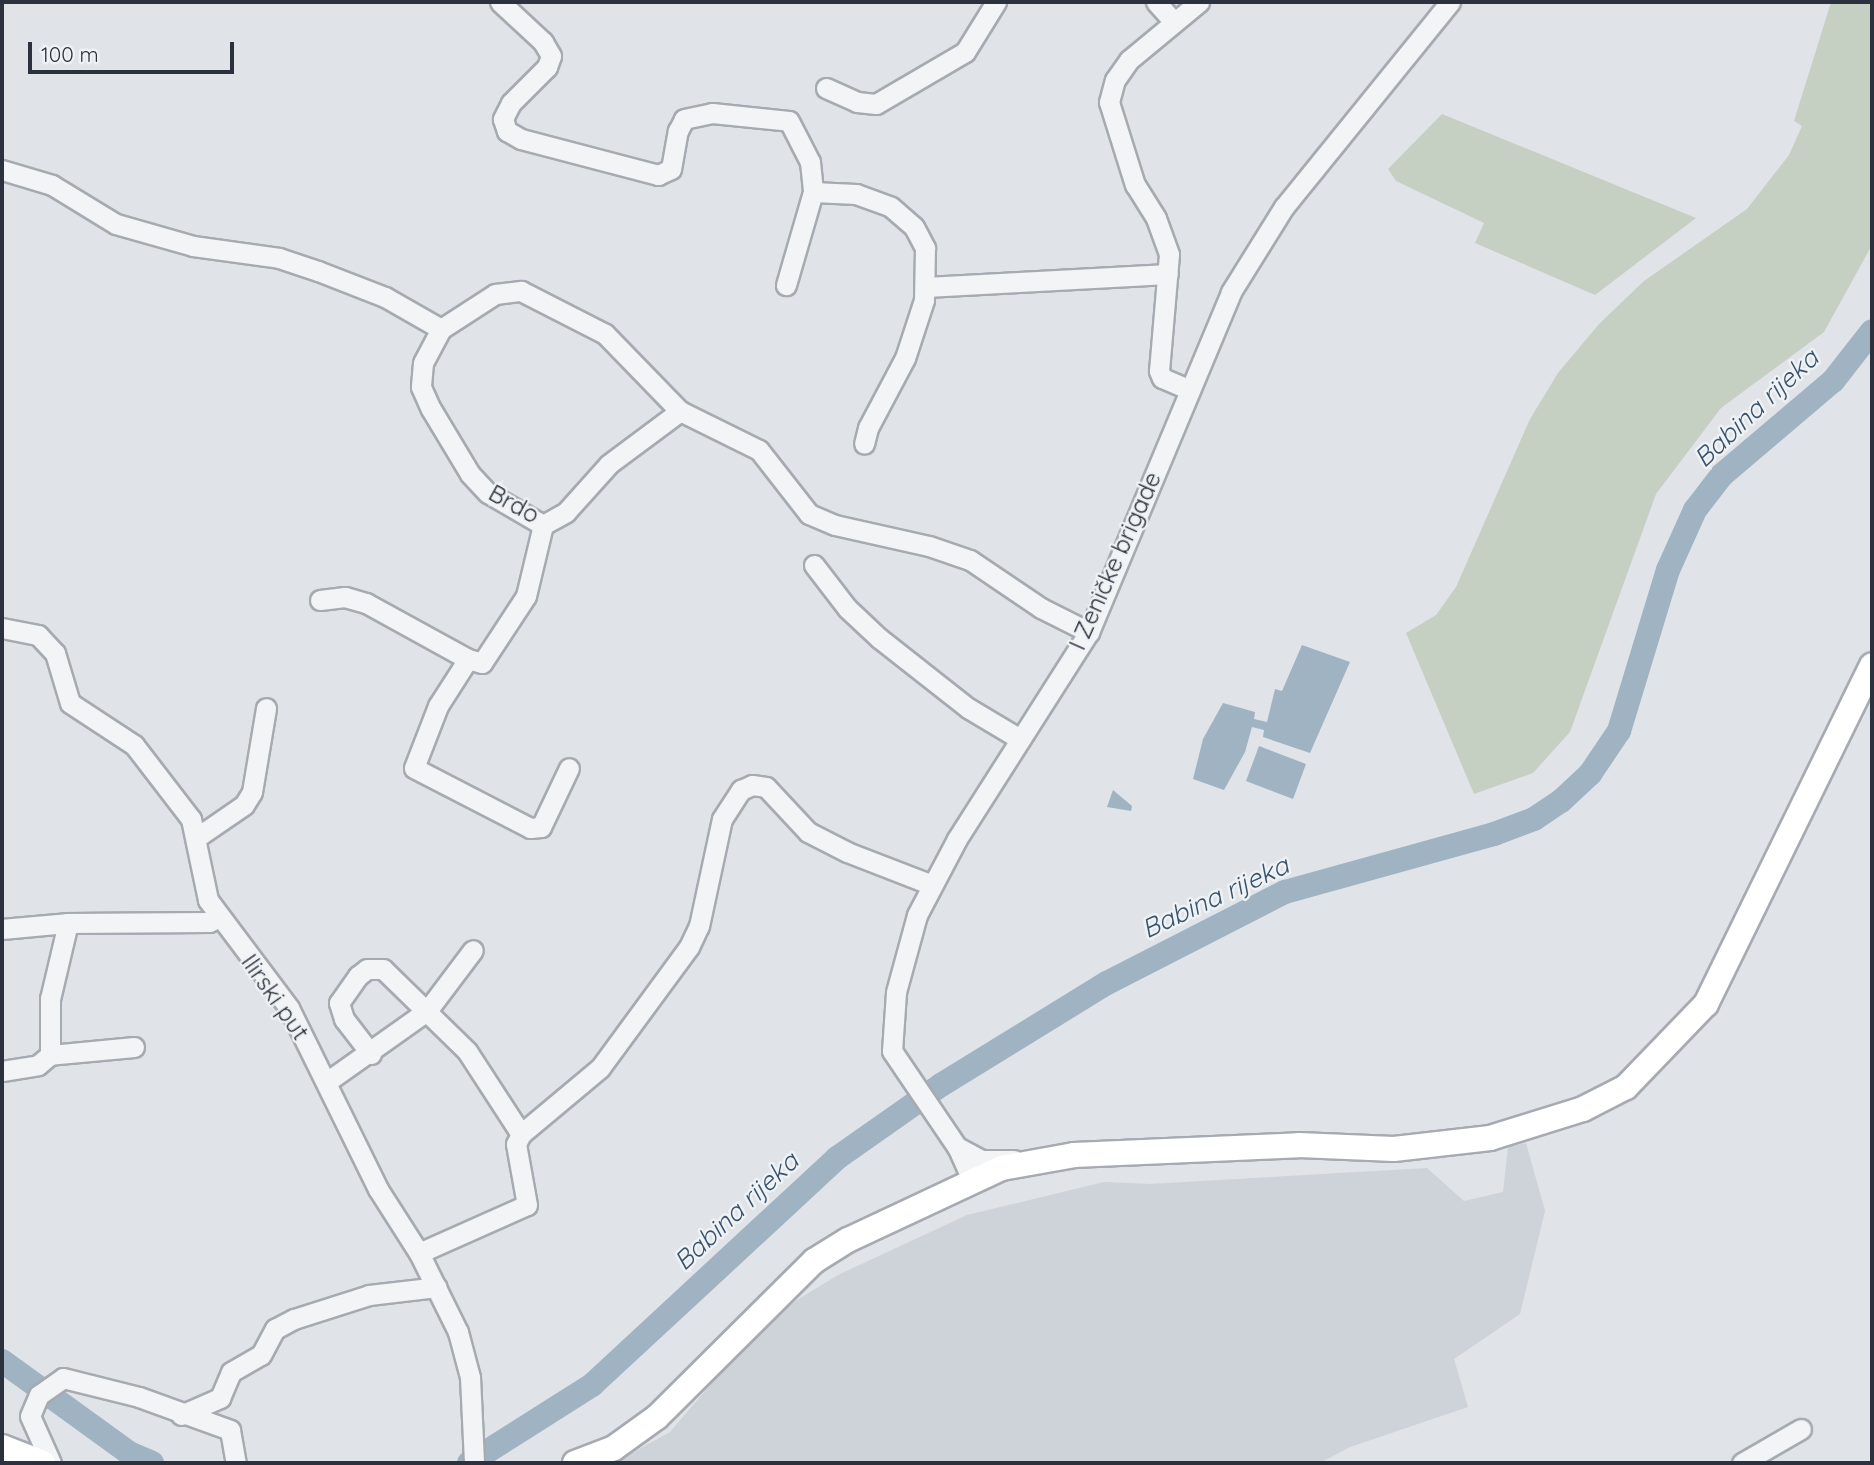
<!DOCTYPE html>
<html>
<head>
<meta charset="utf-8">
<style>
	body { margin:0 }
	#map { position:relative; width:1874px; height:1465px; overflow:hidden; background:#e0e3e7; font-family:Quicksand,sans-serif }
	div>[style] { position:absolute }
	.built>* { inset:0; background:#ced2d9 }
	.green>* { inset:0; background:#c6d0c2 }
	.water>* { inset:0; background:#9fb3c3 }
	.river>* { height:24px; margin:-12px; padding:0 12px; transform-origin:12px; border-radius:12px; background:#9fb3c3 }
	.roads { filter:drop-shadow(2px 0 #a6aab1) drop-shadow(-2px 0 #a6aab1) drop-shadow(0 2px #a6aab1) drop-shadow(0 -2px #a6aab1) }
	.minor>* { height:19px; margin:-9.5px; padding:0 9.5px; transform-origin:9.5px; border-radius:9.5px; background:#f2f4f6 }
	.major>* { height:24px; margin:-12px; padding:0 12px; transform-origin:12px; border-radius:12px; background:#fff }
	span { translate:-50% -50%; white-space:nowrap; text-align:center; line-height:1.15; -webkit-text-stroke:5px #eff2f5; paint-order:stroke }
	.street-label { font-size:24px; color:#2b323d }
	.water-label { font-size:26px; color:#39536c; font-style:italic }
	.frame { position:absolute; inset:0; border:4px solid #2b323d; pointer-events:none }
	.scale { position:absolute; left:28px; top:42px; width:206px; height:32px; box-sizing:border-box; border:4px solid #2b323d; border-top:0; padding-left:9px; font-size:21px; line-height:24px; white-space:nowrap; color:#2b323d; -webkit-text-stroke:5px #eff2f5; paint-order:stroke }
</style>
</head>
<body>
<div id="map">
	<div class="built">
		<i style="clip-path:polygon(1526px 1143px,1545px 1211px,1520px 1314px,1454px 1359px,1468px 1407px,1350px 1447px,1320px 1463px,614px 1463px,670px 1432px,753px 1335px,797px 1300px,838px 1275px,967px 1215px,1104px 1182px,1150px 1184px,1427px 1168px,1464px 1201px,1503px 1192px,1508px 1147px)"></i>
	</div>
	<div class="green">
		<i style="clip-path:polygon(1831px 2px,1872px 2px,1872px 245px,1824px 332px,1721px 408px,1656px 494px,1570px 732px,1533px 773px,1474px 794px,1406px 633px,1436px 615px,1456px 587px,1530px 419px,1558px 373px,1599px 324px,1644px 281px,1747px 209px,1789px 155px,1802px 126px,1794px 121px)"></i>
		<i style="clip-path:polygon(1442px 114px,1696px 218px,1595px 295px,1475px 243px,1484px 223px,1396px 181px,1388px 169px)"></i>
	</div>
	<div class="water">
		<i style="clip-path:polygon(1302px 645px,1350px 662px,1310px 753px,1263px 737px,1264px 730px,1252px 727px,1245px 752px,1224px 790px,1193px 779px,1203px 739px,1223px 703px,1255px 712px,1254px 719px,1267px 722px,1275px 689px,1282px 691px)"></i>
		<i style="clip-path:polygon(1259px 746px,1306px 764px,1293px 799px,1246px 781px)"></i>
		<i style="clip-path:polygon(1113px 790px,1132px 806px,1131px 811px,1107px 807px)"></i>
	</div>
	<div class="river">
		<i style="left:2px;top:1361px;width:157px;rotate:35.9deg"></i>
		<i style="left:129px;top:1453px;width:25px;rotate:23deg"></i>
		<i style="left:469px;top:1463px;width:146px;rotate:-32.4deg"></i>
		<i style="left:592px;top:1385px;width:334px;rotate:-42.8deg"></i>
		<i style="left:837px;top:1158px;width:127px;rotate:-35.1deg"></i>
		<i style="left:941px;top:1085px;width:195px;rotate:-31.6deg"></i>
		<i style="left:1107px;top:983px;width:200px;rotate:-27.1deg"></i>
		<i style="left:1285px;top:892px;width:217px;rotate:-15.5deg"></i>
		<i style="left:1494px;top:834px;width:43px;rotate:-20.6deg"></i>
		<i style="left:1534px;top:819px;width:32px;rotate:-34deg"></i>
		<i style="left:1561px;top:801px;width:40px;rotate:-43deg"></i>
		<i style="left:1590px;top:774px;width:52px;rotate:-56deg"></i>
		<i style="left:1619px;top:731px;width:168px;rotate:-73.1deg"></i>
		<i style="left:1668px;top:570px;width:66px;rotate:-65.8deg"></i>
		<i style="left:1695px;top:510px;width:44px;rotate:-52.4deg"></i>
		<i style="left:1722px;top:475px;width:145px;rotate:-40.3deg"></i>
		<i style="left:1833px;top:381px;width:63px;rotate:-52deg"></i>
	</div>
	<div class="roads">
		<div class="minor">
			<i style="left:500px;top:2px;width:59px;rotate:42.9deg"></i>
			<i style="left:543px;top:42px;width:16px;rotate:60deg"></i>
			<i style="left:551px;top:56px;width:12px;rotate:110deg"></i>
			<i style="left:547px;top:67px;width:51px;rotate:135deg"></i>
			<i style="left:511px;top:103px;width:18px;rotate:117deg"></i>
			<i style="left:503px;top:119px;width:13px;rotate:72deg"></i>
			<i style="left:507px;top:131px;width:16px;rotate:30deg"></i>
			<i style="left:521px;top:139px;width:142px;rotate:14.7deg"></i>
			<i style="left:658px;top:175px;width:14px;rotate:-25deg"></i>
			<i style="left:671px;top:169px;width:39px;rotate:-80deg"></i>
			<i style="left:678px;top:131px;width:13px;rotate:-63deg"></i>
			<i style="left:684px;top:119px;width:29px;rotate:-12deg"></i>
			<i style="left:712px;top:113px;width:77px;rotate:5.9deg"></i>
			<i style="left:789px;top:121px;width:46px;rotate:62.9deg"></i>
			<i style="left:810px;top:162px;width:30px;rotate:84deg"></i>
			<i style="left:813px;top:192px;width:97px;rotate:106.2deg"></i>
			<i style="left:1156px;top:2px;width:25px;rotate:48deg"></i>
			<i style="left:826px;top:88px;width:34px;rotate:24deg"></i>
			<i style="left:857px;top:102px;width:19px;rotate:6deg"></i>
			<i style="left:876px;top:104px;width:103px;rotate:-30.3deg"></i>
			<i style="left:965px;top:52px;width:59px;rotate:-58.2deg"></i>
			<i style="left:2px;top:170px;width:52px;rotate:16.7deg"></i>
			<i style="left:52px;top:185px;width:75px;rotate:31.4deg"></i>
			<i style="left:116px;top:224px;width:80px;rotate:15.9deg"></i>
			<i style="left:193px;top:246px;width:87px;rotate:7.9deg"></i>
			<i style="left:279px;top:258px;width:41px;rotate:18.4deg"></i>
			<i style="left:318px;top:271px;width:72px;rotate:21.2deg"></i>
			<i style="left:385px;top:297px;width:64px;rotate:29.7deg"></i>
			<i style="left:441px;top:329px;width:38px;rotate:118deg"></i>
			<i style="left:423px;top:363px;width:24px;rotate:95deg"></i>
			<i style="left:421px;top:387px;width:24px;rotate:66deg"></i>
			<i style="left:431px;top:409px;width:76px;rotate:59deg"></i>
			<i style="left:470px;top:474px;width:26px;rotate:47deg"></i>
			<i style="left:488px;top:493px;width:64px;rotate:30.2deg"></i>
			<i style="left:543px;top:525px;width:26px;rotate:-29deg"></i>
			<i style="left:566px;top:512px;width:64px;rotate:-48.1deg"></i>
			<i style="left:609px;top:464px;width:89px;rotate:-36.7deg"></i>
			<i style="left:680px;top:411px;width:88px;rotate:26.3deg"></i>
			<i style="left:759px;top:450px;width:81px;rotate:52deg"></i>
			<i style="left:809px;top:514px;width:28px;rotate:23deg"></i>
			<i style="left:835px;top:525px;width:96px;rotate:12.6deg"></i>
			<i style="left:929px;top:546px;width:43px;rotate:18.9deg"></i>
			<i style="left:970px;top:560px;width:86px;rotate:34.1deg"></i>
			<i style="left:1041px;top:608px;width:54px;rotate:26.6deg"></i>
			<i style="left:813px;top:192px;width:43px;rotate:2.7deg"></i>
			<i style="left:856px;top:194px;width:37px;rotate:20deg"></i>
			<i style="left:891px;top:207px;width:30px;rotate:41deg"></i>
			<i style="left:914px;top:227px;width:24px;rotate:62deg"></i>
			<i style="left:925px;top:248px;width:52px;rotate:91.1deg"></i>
			<i style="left:924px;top:300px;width:61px;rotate:108.1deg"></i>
			<i style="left:905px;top:358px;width:79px;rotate:117.9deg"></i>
			<i style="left:868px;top:428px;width:16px;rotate:104deg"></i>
			<i style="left:926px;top:287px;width:242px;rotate:-3.1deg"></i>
			<i style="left:441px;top:329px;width:64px;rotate:-32.9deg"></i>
			<i style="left:495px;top:294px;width:26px;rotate:-7deg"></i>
			<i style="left:521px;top:291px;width:94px;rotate:27.1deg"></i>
			<i style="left:605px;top:334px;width:107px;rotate:45.8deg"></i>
			<i style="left:1188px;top:389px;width:28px;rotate:-157deg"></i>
			<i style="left:1162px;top:378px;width:8px;rotate:-113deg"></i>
			<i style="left:1159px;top:371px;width:117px;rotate:-85.1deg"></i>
			<i style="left:1169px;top:254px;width:38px;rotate:-110deg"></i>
			<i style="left:1156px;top:218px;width:39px;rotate:-122deg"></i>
			<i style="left:1135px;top:185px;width:87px;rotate:-107.4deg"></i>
			<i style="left:1109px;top:102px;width:23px;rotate:-75deg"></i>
			<i style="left:1115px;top:80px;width:24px;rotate:-55deg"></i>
			<i style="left:1129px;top:60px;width:91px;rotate:-39.6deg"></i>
			<i style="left:543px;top:525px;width:73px;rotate:103.5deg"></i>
			<i style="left:526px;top:596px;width:80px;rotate:123.3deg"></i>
			<i style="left:482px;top:663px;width:15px;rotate:-164deg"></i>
			<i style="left:468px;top:659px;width:56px;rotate:122.6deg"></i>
			<i style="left:438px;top:706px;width:66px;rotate:111.2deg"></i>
			<i style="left:414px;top:768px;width:131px;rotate:27.3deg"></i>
			<i style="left:530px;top:828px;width:11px;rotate:-5deg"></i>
			<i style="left:541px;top:827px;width:65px;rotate:-64.6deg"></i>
			<i style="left:814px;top:565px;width:54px;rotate:52.5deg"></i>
			<i style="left:847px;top:608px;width:44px;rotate:43.2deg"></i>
			<i style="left:879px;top:638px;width:113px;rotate:38.2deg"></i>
			<i style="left:968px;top:708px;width:61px;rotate:30.8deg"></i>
			<i style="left:320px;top:600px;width:25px;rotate:-7deg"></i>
			<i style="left:345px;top:597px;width:22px;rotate:16deg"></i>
			<i style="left:366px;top:603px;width:116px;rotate:28.8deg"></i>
			<i style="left:2px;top:628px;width:37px;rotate:11deg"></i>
			<i style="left:38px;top:635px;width:25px;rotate:47deg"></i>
			<i style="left:55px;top:653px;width:52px;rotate:73.3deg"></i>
			<i style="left:70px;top:703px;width:77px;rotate:33.3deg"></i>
			<i style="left:134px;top:745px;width:93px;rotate:52.4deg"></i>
			<i style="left:191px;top:819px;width:83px;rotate:78.1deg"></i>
			<i style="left:208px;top:900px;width:135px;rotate:53.1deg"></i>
			<i style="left:289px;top:1008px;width:202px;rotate:63.8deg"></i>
			<i style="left:378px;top:1189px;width:76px;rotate:57.4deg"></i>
			<i style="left:419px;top:1253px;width:88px;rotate:63.7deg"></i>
			<i style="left:458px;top:1332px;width:47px;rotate:75.1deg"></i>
			<i style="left:470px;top:1377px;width:86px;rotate:87.3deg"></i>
			<i style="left:196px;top:838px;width:58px;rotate:-34.5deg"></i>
			<i style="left:244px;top:805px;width:15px;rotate:-58deg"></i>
			<i style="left:252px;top:792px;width:85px;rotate:-80.5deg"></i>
			<i style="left:2px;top:929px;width:66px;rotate:-5.2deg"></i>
			<i style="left:134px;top:1047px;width:84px;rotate:174.6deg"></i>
			<i style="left:50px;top:1055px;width:56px;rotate:-90deg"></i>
			<i style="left:50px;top:999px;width:78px;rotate:-76.7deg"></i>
			<i style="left:68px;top:923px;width:141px;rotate:-0.4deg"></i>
			<i style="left:209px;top:922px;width:10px;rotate:-24deg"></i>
			<i style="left:371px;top:1054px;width:44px;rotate:-127.6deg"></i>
			<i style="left:344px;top:1019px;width:17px;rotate:-107deg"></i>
			<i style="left:339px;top:1003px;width:33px;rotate:-55deg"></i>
			<i style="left:358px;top:976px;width:11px;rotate:-38deg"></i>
			<i style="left:367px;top:969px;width:16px"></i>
			<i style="left:383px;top:969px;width:117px;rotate:44.3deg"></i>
			<i style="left:467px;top:1051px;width:99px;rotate:57deg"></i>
			<i style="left:2px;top:1071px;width:36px;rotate:-9deg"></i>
			<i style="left:38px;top:1065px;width:16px;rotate:-40deg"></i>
			<i style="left:328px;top:1081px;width:121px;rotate:-35.3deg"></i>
			<i style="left:427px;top:1011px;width:76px;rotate:-53deg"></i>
			<i style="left:957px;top:1147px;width:27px;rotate:28deg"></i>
			<i style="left:981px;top:1160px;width:33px"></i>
			<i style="left:972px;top:1180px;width:36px;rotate:-114deg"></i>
			<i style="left:957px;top:1147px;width:116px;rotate:-124.1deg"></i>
			<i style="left:892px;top:1051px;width:59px;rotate:-86.1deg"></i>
			<i style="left:896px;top:992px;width:80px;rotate:-74.7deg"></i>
			<i style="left:917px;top:915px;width:86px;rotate:-62.2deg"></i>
			<i style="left:957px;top:839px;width:246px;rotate:-57.5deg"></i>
			<i style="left:1089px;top:632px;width:368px;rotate:-67.3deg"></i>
			<i style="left:1231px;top:292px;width:100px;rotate:-58.1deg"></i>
			<i style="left:1284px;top:207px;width:264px;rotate:-51deg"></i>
			<i style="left:419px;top:1253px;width:118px;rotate:-24deg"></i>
			<i style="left:527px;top:1205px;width:62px;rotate:-100.2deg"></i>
			<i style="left:516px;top:1144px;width:11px;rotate:-63deg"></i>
			<i style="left:521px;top:1134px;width:103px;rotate:-39.9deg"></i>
			<i style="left:600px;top:1068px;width:150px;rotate:-53.7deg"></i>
			<i style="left:689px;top:947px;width:23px;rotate:-65deg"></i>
			<i style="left:699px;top:926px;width:109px;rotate:-77.9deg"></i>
			<i style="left:722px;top:819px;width:35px;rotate:-57deg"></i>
			<i style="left:741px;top:790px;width:12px;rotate:-24deg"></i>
			<i style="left:752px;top:785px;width:14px;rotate:8deg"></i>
			<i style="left:766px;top:787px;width:62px;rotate:47deg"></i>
			<i style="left:808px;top:832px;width:44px;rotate:27.1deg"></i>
			<i style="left:847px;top:852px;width:89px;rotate:21.1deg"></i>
			<i style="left:181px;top:1415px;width:43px;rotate:-23.6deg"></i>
			<i style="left:220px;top:1398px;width:28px;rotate:-67deg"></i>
			<i style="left:231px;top:1372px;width:34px;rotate:-30deg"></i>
			<i style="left:261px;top:1355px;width:30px;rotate:-62deg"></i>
			<i style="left:275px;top:1329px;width:21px;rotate:-28deg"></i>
			<i style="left:294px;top:1319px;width:79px;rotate:-17.7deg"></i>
			<i style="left:369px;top:1295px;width:68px;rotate:-6.7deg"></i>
			<i style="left:51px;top:1463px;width:51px;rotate:-114.1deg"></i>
			<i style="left:30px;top:1416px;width:23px;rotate:-67deg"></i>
			<i style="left:39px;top:1395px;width:29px;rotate:-35deg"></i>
			<i style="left:63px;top:1378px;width:78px;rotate:14deg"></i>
			<i style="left:139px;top:1397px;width:97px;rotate:19.9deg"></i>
			<i style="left:230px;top:1430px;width:34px;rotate:80deg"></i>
			<i style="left:1742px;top:1463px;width:68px;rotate:-30deg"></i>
		</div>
		<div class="major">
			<i style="left:2px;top:1447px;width:44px;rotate:21.3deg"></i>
			<i style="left:575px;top:1463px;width:42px;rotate:-21deg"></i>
			<i style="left:614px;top:1448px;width:53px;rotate:-35.8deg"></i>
			<i style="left:657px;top:1417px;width:221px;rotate:-44.8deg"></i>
			<i style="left:814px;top:1261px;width:40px;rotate:-32deg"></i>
			<i style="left:848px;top:1240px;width:170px;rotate:-25.1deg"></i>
			<i style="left:1002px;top:1168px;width:73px;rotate:-10.2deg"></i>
			<i style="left:1074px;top:1155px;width:225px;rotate:-2.5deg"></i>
			<i style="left:1299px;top:1145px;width:95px;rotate:2.4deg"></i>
			<i style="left:1394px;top:1149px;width:97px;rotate:-6.5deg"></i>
			<i style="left:1490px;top:1138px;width:97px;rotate:-17.3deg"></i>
			<i style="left:1583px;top:1109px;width:48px;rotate:-27.1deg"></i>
			<i style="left:1626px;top:1087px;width:115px;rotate:-46.1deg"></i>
			<i style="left:1706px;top:1004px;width:377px;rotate:-63.9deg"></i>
		</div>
	</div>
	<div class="street-label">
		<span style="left:514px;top:504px;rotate:29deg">Brdo</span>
		<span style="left:1115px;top:561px;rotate:-66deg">I Zeničke brigade</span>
		<span style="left:275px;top:997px;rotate:55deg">Ilirski put</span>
	</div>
	<div class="water-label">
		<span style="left:1756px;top:408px;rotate:-43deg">Babina rijeka</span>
		<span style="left:1215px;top:897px;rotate:-25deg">Babina rijeka</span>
		<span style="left:736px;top:1211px;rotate:-43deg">Babina rijeka</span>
	</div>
	<div class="frame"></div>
	<div class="scale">100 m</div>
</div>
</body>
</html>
